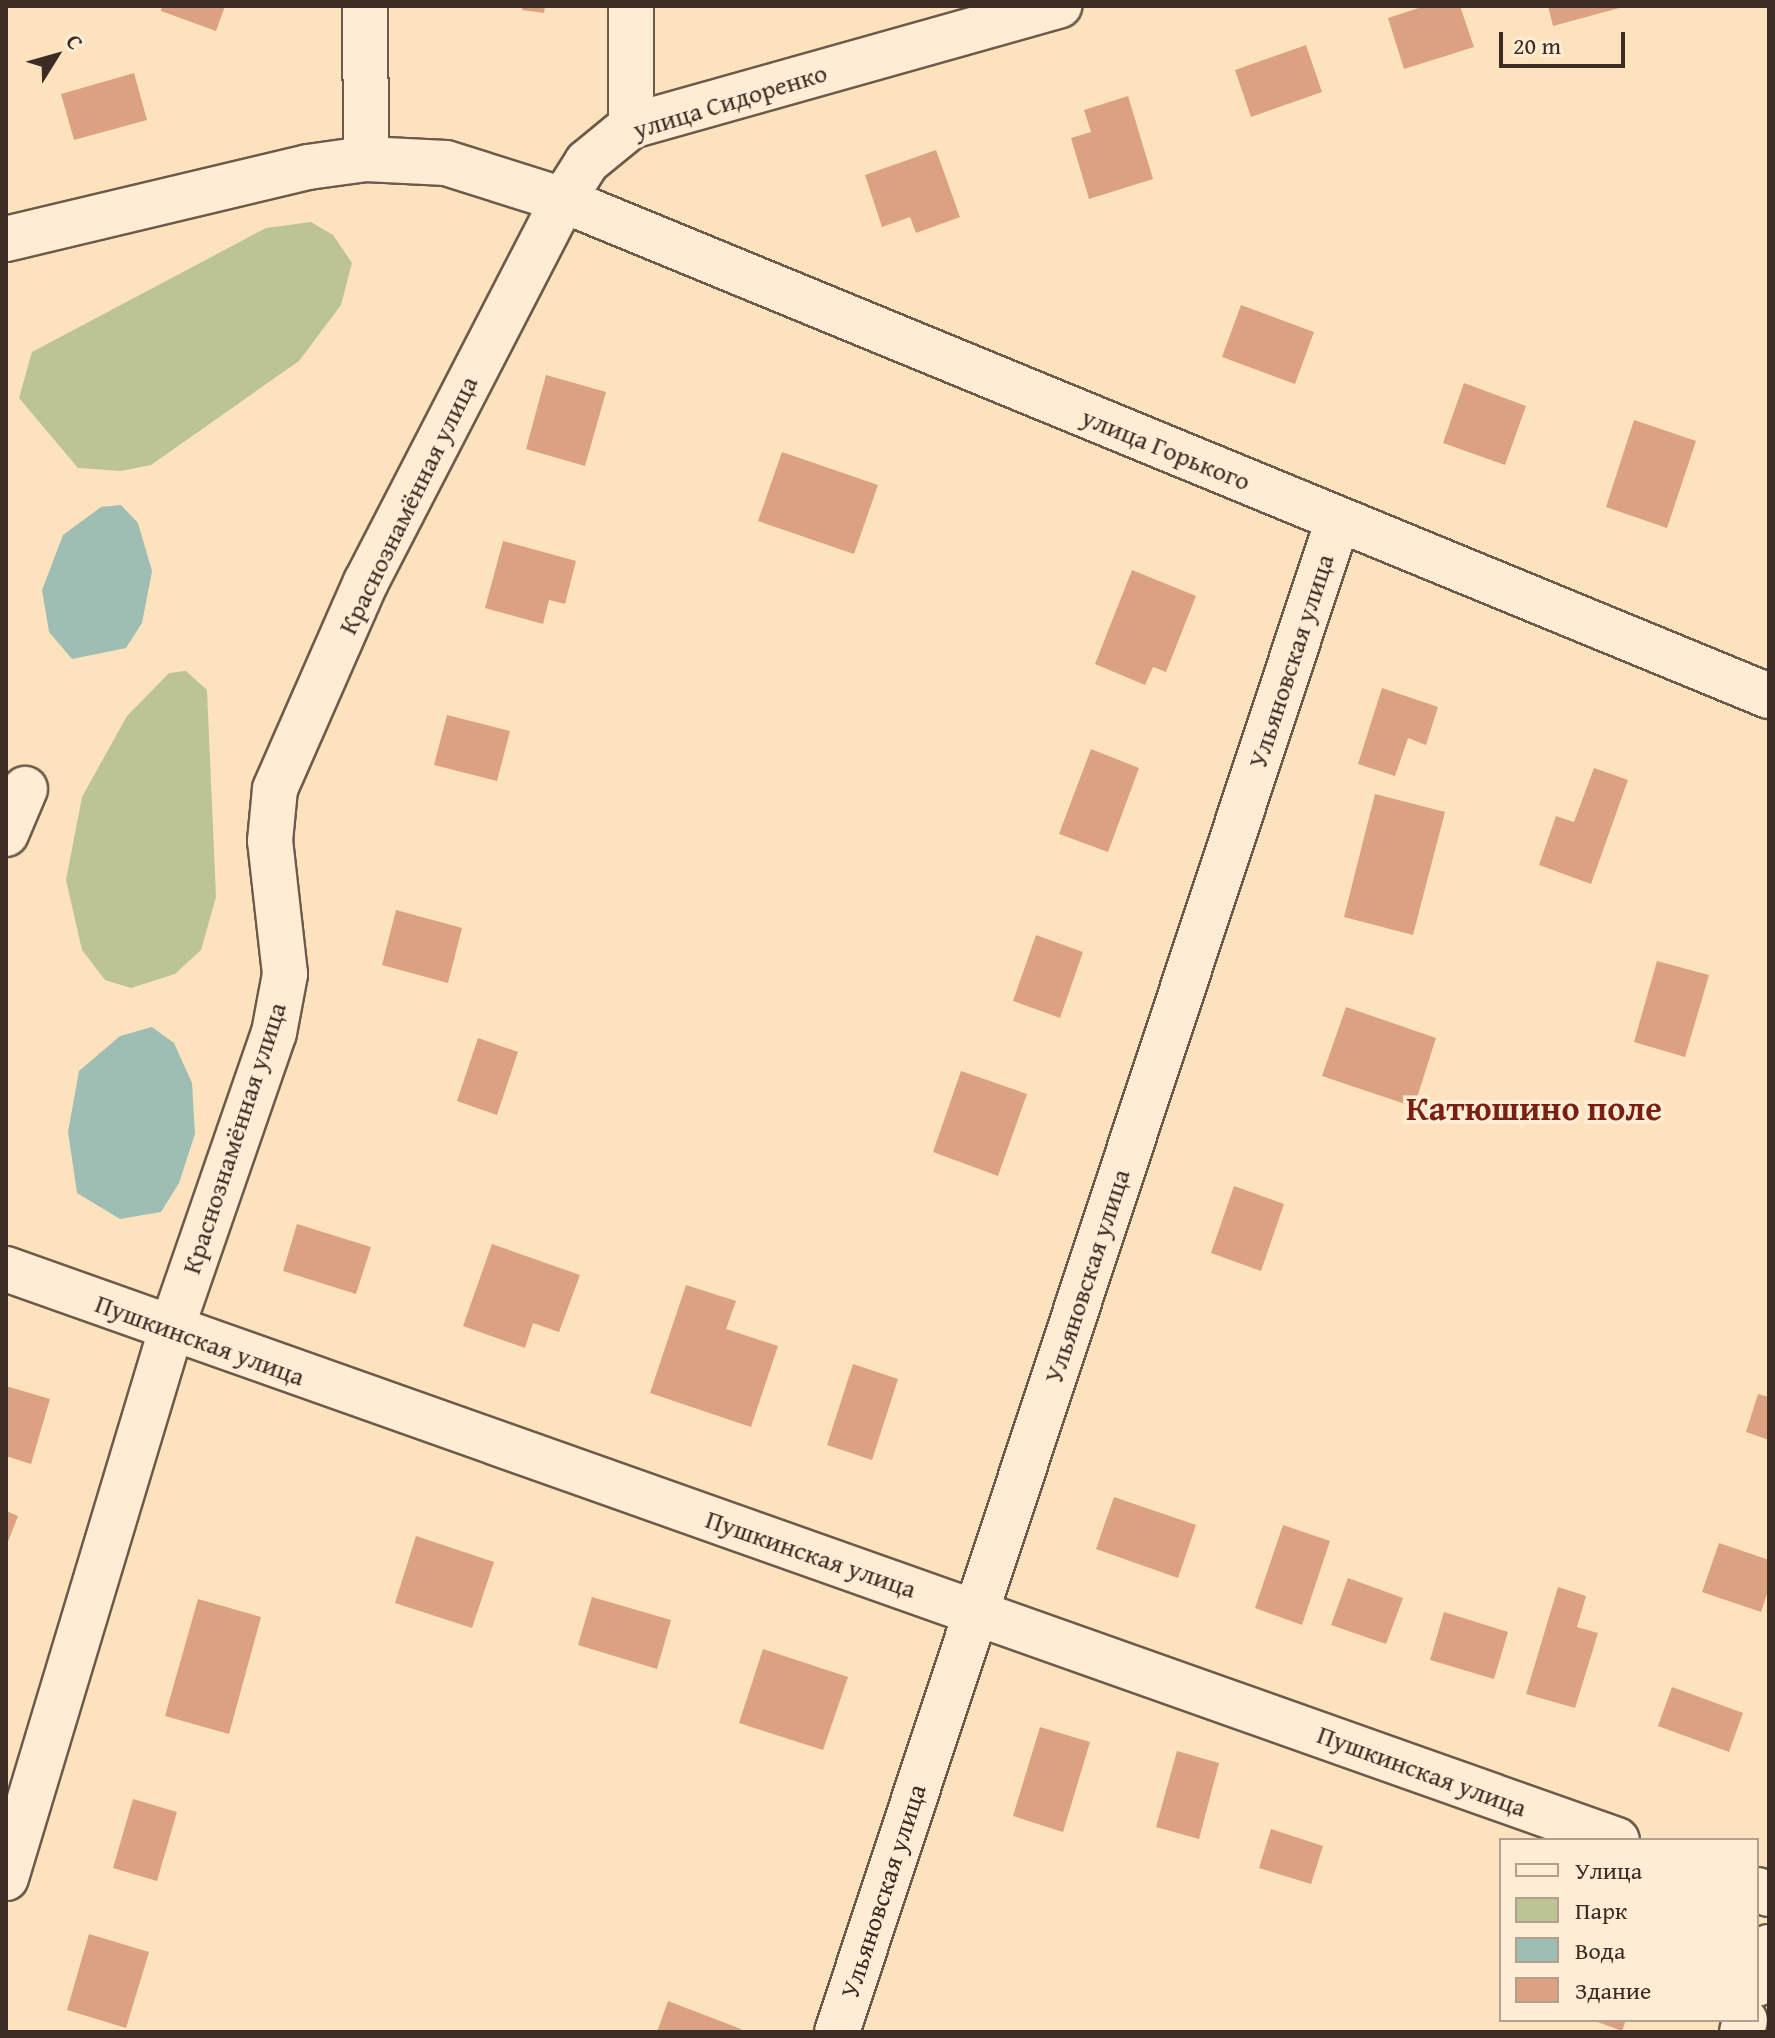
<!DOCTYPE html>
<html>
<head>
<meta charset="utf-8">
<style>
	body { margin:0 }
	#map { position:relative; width:1775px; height:2038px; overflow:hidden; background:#fde3bd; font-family:"Gentium Book Plus",serif }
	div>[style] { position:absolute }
	.green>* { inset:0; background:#bcc494 }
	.water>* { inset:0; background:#9fbeb3 }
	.building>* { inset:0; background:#dca181 }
	.roads { filter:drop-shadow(2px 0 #6d5a4a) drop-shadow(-2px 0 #6d5a4a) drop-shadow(0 2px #6d5a4a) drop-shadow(0 -2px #6d5a4a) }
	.minor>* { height:44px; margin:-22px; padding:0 22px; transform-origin:22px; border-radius:22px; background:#feedd4 }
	span { translate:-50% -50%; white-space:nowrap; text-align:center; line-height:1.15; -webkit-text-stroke:7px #feedd4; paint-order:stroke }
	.street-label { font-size:26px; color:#3d2c24 }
	.district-label { font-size:34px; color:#7a1f14; font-weight:700 }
	.frame { position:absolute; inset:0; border:8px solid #3d2c24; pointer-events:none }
	.legend { position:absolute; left:1499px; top:1838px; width:260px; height:184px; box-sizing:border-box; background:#feedd4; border:2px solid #b1a08e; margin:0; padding:10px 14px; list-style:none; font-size:24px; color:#3d2c24 }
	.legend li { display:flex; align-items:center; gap:16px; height:40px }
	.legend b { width:40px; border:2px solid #b1a08e }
	.north { position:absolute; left:16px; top:16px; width:80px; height:80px; -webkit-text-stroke:6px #feedd4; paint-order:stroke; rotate:53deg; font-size:22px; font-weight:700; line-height:32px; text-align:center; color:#3d2c24 }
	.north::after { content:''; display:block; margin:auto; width:28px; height:36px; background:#3d2c24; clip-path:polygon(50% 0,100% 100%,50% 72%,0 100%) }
	.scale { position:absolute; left:1499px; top:32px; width:126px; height:36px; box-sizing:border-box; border:4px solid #3d2c24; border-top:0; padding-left:10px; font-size:24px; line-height:28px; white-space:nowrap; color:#3d2c24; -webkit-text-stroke:6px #feedd4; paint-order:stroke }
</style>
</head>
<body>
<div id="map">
	<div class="green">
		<i style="clip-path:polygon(311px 222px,333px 235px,352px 263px,341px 305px,299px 361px,151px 465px,121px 471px,78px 468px,19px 398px,32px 352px,266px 228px)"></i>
		<i style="clip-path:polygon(186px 671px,207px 690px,216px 897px,201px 950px,175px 974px,131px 988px,105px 980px,82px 950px,66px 880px,82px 797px,127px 716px,169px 673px)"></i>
	</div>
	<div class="water">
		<i style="clip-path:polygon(121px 505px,138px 523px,152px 571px,142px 623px,126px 648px,72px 659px,49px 632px,42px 590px,63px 535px,101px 507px)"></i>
		<i style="clip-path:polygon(152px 1027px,174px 1043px,192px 1083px,195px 1134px,179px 1183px,161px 1212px,120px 1219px,77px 1193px,68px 1132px,79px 1071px,120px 1036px)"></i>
	</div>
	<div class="building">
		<i style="clip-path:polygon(162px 6px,225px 6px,216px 31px,161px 11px)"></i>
		<i style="clip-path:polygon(523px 6px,545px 6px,544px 13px,522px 10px)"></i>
		<i style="clip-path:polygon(1425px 6px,1460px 6px,1474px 47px,1404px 69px,1388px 18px)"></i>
		<i style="clip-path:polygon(1548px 6px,1622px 6px,1623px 7px,1553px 26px)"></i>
		<i style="clip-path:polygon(1306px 45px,1322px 92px,1251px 117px,1235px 70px)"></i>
		<i style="clip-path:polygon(134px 73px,147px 120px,74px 140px,61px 94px)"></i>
		<i style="clip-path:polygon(1128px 96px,1153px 179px,1089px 199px,1071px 138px,1091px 132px,1084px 110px)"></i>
		<i style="clip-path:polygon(936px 150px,960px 217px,916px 233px,910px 217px,882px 227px,865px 175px)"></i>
		<i style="clip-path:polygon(1241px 305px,1314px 332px,1295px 384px,1222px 357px)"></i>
		<i style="clip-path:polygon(546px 375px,606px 392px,585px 466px,526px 449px)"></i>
		<i style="clip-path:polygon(1464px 383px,1526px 406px,1505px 465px,1443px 443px)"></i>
		<i style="clip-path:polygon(1634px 420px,1696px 441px,1667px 528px,1606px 507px)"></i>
		<i style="clip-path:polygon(782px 452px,878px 485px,854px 554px,758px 521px)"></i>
		<i style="clip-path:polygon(503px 541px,576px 561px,565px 604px,549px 600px,543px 624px,485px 608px)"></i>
		<i style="clip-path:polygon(1132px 570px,1196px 596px,1166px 672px,1153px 667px,1145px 685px,1095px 664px)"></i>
		<i style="clip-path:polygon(1382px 688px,1438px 707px,1426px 745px,1408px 738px,1395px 776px,1358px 764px)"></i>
		<i style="clip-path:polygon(447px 715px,510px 731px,497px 781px,434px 765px)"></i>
		<i style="clip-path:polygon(1091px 749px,1139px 768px,1108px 852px,1059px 834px)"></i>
		<i style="clip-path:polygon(1594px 768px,1628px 780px,1591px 884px,1539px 865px,1556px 816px,1574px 822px)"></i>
		<i style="clip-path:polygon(1375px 794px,1445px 812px,1413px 935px,1344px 917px)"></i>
		<i style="clip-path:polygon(396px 910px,462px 928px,448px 983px,382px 965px)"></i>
		<i style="clip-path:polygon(1036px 935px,1083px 952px,1060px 1018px,1013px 1001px)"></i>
		<i style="clip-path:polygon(1657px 961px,1709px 975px,1685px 1057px,1634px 1042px)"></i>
		<i style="clip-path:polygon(1346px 1007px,1436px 1038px,1414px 1107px,1322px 1076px)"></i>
		<i style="clip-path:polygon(478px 1038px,518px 1052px,497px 1115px,457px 1101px)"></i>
		<i style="clip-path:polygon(961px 1071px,1027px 1094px,998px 1176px,933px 1152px)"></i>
		<i style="clip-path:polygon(1234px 1186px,1284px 1204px,1261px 1271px,1211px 1253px)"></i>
		<i style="clip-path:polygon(297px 1224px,371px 1247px,356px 1294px,283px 1271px)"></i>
		<i style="clip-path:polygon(492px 1244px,580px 1275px,559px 1332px,533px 1323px,525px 1348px,463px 1326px)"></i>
		<i style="clip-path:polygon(686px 1285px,736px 1301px,726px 1329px,778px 1346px,751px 1427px,650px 1393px)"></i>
		<i style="clip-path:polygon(853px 1364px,898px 1379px,872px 1460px,827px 1445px)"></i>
		<i style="clip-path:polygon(6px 1386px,50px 1399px,31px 1464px,6px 1456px)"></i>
		<i style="clip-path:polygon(1758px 1394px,1769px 1397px,1769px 1440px,1746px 1432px)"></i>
		<i style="clip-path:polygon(1114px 1497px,1196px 1525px,1178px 1578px,1096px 1549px)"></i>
		<i style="clip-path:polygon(6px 1511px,18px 1516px,6px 1547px)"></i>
		<i style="clip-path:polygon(1283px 1525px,1330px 1541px,1302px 1625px,1255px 1608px)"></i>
		<i style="clip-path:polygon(416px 1536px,494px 1562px,472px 1628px,395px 1603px)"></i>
		<i style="clip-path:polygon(1719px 1543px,1769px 1560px,1769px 1588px,1761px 1612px,1702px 1592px)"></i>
		<i style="clip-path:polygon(1348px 1578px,1403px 1598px,1386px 1644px,1331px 1625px)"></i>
		<i style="clip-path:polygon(1558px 1587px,1586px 1596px,1577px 1627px,1598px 1633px,1575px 1708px,1526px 1694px)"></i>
		<i style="clip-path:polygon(592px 1597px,671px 1620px,657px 1669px,578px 1645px)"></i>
		<i style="clip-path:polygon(198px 1599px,261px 1617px,229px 1734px,165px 1716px)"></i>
		<i style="clip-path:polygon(1444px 1612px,1508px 1632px,1494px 1679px,1430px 1660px)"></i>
		<i style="clip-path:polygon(763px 1649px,848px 1677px,823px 1750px,739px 1723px)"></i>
		<i style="clip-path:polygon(1672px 1687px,1743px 1713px,1729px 1752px,1658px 1726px)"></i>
		<i style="clip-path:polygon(1040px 1727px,1090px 1742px,1063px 1832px,1013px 1816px)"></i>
		<i style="clip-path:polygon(1177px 1751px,1219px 1763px,1199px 1839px,1156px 1827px)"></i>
		<i style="clip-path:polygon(133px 1799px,177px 1812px,157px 1881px,113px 1868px)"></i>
		<i style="clip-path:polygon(1271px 1829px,1323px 1846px,1311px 1884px,1259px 1868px)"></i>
		<i style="clip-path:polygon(89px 1934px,149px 1952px,126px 2028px,67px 2010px)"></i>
		<i style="clip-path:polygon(668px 2001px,741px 2029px,740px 2032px,657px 2032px)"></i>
		<i style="clip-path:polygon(1592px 2020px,1626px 2020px,1622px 2031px)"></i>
	</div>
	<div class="roads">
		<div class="minor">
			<i style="left:365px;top:6px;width:153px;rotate:89.6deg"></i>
			<i style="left:631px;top:126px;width:120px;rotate:-90deg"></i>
			<i style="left:6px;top:239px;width:310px;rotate:-13.4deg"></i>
			<i style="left:308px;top:167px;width:59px;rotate:-7.9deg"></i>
			<i style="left:366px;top:159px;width:80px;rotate:2.9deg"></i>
			<i style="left:446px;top:163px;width:123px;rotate:17.5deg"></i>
			<i style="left:563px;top:200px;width:1304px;rotate:22.36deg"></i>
			<i style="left:6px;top:834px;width:49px;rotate:-67.1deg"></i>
			<i style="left:6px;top:1269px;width:1709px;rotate:19.52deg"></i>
			<i style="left:6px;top:1878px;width:572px;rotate:-73.24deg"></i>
			<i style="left:171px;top:1330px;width:314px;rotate:-70.9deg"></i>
			<i style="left:274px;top:1033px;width:60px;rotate:-79.4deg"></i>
			<i style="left:285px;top:974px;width:134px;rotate:-96.4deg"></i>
			<i style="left:270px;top:841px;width:52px;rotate:-84.5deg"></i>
			<i style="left:275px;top:789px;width:226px;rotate:-66.3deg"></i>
			<i style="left:366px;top:582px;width:430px;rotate:-62.7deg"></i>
			<i style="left:563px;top:200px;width:45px;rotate:-57.7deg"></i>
			<i style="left:587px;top:162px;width:57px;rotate:-39.3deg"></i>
			<i style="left:631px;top:126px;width:445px;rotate:-15.7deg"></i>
			<i style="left:1757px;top:1890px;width:13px;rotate:18deg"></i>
			<i style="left:1757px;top:1984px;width:39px;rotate:-72deg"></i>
			<i style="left:837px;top:2032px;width:1593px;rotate:-71.67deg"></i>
			<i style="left:1742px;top:2032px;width:12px;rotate:-76deg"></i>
		</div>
	</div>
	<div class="street-label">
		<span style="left:730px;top:101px;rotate:-17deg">улица Сидоренко</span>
		<span style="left:1166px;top:449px;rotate:22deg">улица Горького</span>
		<span style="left:408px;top:505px;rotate:-64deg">Краснознамённая улица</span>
		<span style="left:1291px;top:661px;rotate:-72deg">Ульяновская улица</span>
		<span style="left:234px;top:1138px;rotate:-72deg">Краснознамённая улица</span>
		<span style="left:1087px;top:1276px;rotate:-72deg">Ульяновская улица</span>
		<span style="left:200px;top:1340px;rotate:20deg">Пушкинская улица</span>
		<span style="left:811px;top:1554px;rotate:19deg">Пушкинская улица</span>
		<span style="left:1422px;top:1771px;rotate:20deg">Пушкинская улица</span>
		<span style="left:883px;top:1891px;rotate:-72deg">Ульяновская улица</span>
	</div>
	<div class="district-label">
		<span style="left:1534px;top:1108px">Катюшино поле</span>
	</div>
	<div class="frame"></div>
	<ul class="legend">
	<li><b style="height:10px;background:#feedd4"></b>Улица</li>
	<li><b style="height:22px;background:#bcc494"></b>Парк</li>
	<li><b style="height:22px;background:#9fbeb3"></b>Вода</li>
	<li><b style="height:22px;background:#dca181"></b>Здание</li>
	</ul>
	<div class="north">С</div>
	<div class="scale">20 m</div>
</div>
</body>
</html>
